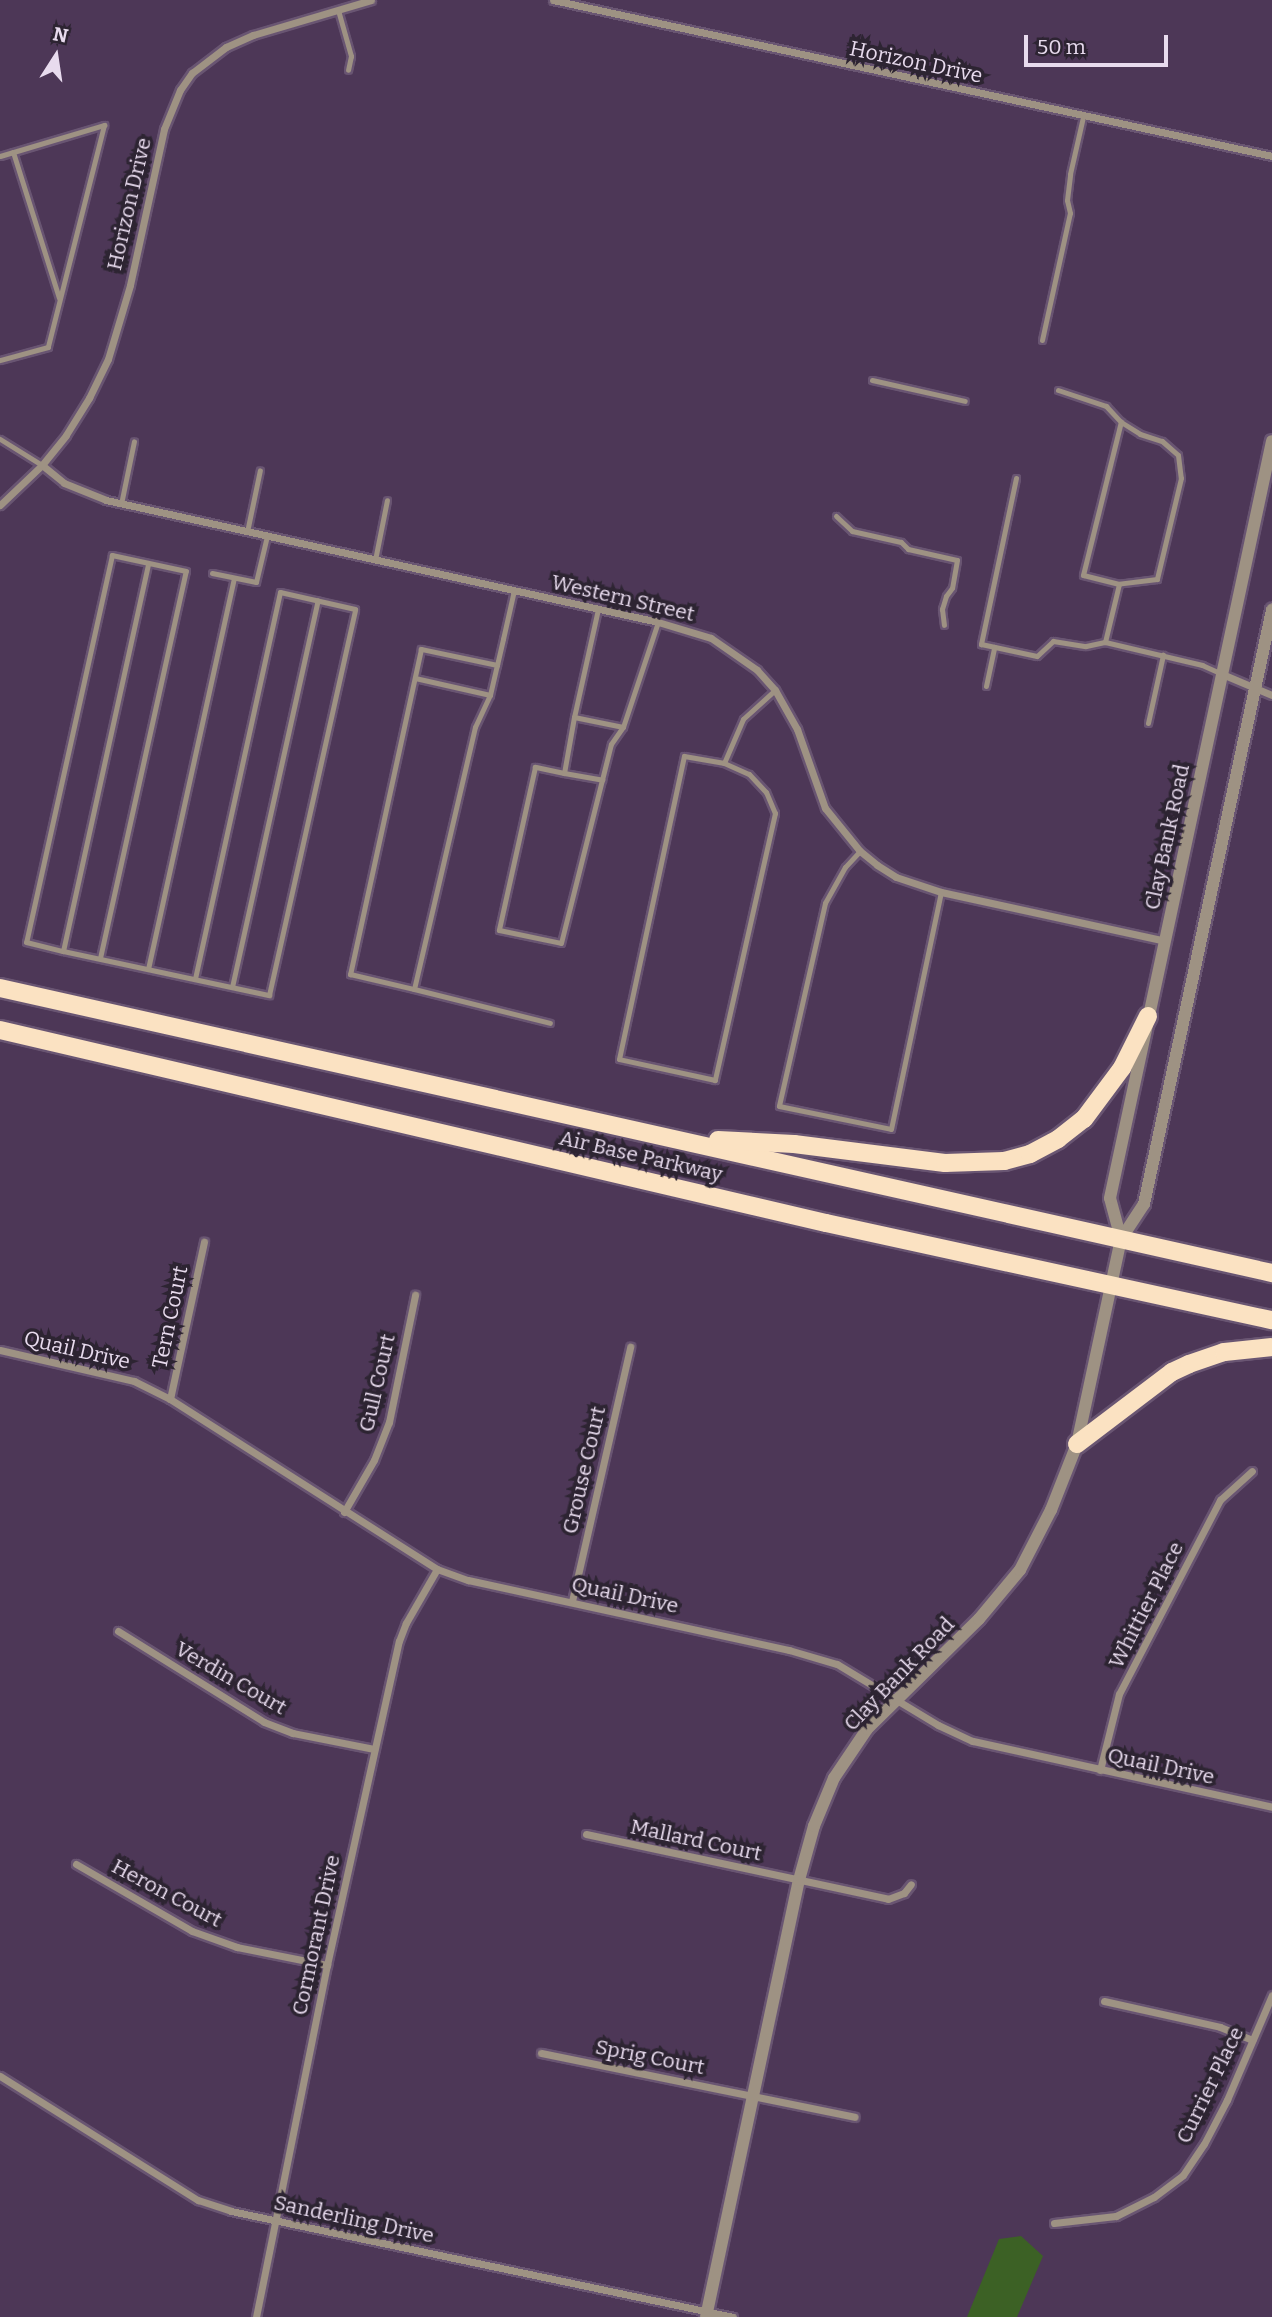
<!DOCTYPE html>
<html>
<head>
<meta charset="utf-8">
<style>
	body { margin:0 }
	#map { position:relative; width:1272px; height:2317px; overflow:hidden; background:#4d3757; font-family:Bitter,serif }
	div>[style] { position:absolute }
	.green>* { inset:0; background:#3c6125 }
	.roads { filter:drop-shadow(2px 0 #695572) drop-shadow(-2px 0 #695572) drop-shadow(0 2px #695572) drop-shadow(0 -2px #695572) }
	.service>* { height:5px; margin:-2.5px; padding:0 2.5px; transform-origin:2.5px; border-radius:2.5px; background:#9e9283 }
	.minor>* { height:7px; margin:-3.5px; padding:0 3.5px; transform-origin:3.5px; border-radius:3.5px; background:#9e9283 }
	.tertiary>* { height:12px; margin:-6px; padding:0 6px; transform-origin:6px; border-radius:6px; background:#9e9283 }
	.primary>* { height:18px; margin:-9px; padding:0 9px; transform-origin:9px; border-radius:9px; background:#fbe2c2 }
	span { translate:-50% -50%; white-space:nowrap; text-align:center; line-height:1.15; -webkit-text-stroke:7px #2d2432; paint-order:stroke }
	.street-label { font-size:21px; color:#e8dbee }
	.north { position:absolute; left:21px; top:21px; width:70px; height:70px; -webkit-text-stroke:5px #2d2432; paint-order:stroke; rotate:12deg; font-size:19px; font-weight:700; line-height:28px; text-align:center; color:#e8dbee }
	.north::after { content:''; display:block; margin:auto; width:24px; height:32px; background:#e8dbee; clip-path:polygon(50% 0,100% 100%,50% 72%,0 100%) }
	.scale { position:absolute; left:1024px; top:35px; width:144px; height:32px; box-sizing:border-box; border:4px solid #e8dbee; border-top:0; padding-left:9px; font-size:21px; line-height:24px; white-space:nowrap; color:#e8dbee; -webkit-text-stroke:5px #2d2432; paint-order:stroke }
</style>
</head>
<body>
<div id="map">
	<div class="green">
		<i style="clip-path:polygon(1021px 2236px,1043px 2256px,1017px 2317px,967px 2317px,999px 2239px)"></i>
	</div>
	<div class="roads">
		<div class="service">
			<i style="left:338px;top:10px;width:48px;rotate:74.2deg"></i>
			<i style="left:351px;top:56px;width:14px;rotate:102deg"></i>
			<i style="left:13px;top:152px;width:153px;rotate:72.5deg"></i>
			<i style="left:0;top:156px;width:109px;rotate:-16.6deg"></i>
			<i style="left:104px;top:125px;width:229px;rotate:104.2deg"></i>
			<i style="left:48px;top:347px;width:50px;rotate:164.8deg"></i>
			<i style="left:1042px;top:340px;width:130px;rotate:-77.6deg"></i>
			<i style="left:1070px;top:213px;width:13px;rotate:-103deg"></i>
			<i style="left:1067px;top:200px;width:26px;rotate:-83deg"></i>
			<i style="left:1070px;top:174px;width:58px;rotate:-77.2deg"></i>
			<i style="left:872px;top:380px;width:95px;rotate:12.7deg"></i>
			<i style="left:1058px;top:390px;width:51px;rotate:18.4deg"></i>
			<i style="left:1106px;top:406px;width:22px;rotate:47deg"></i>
			<i style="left:1121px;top:422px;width:22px;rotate:32deg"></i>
			<i style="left:1140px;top:434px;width:23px;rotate:18deg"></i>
			<i style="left:1162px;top:441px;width:21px;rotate:41deg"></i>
			<i style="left:1178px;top:455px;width:23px;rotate:83deg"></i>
			<i style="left:1181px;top:478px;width:104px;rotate:103.4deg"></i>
			<i style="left:1157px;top:579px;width:38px;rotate:173deg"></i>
			<i style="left:1119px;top:584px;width:60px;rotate:103.6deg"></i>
			<i style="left:0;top:439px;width:49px;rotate:31.8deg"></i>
			<i style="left:1016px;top:478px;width:170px;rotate:101.9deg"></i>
			<i style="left:981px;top:644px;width:57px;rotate:12.1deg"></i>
			<i style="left:1037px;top:656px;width:22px;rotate:-43deg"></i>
			<i style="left:1053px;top:641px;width:33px;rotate:9deg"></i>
			<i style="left:1086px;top:646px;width:19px;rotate:-12deg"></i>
			<i style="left:1105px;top:642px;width:100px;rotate:13.3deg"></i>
			<i style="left:1202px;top:665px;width:22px;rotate:24deg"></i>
			<i style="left:121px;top:504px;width:64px;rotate:-78.3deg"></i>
			<i style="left:836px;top:516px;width:22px;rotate:43deg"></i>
			<i style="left:852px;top:531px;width:50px;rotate:12.7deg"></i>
			<i style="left:901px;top:542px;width:10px;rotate:45deg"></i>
			<i style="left:908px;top:549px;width:50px;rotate:12.7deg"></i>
			<i style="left:957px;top:560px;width:28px;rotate:100deg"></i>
			<i style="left:952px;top:588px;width:10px;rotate:127deg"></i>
			<i style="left:946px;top:596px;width:14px;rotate:107deg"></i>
			<i style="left:942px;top:609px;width:16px;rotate:83deg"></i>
			<i style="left:247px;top:532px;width:63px;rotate:-78.2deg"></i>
			<i style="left:375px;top:560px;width:61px;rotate:-78.7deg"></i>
			<i style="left:212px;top:573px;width:45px;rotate:11.6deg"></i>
			<i style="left:256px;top:582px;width:47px;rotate:-76.6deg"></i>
			<i style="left:1119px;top:584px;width:37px;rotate:-166deg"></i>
			<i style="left:1083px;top:575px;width:158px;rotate:-76.1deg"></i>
			<i style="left:598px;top:609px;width:111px;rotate:102.5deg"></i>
			<i style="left:574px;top:717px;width:50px;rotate:11.5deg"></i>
			<i style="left:623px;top:727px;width:111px;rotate:-71.6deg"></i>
			<i style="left:497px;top:665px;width:78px;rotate:-168.1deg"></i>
			<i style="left:421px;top:649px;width:333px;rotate:102.3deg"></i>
			<i style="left:350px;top:974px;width:66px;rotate:13.2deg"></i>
			<i style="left:414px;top:989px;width:269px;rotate:-76.9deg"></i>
			<i style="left:475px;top:727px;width:35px;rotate:-65deg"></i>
			<i style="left:490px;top:695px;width:31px;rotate:-77deg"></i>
			<i style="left:497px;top:665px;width:27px;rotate:-77deg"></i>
			<i style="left:503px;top:639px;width:50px;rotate:-77.3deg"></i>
			<i style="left:415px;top:678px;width:77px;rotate:12.8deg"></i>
			<i style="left:986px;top:686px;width:40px;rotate:-78deg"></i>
			<i style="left:574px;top:717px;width:57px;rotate:100.1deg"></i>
			<i style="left:564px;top:773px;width:30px;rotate:-168deg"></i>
			<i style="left:535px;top:767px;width:167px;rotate:102.5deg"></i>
			<i style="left:499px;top:930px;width:63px;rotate:11.8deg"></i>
			<i style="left:561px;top:943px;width:205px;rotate:-75.9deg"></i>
			<i style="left:611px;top:744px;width:21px;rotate:-55deg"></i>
			<i style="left:1148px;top:723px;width:70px;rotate:-77.6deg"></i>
			<i style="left:684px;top:756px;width:41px;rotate:9.9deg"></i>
			<i style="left:724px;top:763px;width:27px;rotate:24deg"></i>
			<i style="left:749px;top:774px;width:25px;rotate:47deg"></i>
			<i style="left:766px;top:792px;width:23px;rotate:67deg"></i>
			<i style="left:775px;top:813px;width:274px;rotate:102.7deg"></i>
			<i style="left:715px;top:1080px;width:98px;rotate:-167.7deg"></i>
			<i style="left:619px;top:1059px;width:310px;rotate:-77.9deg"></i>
			<i style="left:724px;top:763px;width:48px;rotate:-66.6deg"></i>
			<i style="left:743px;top:719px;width:43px;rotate:-42.2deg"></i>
			<i style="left:564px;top:773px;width:39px;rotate:10deg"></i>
			<i style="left:860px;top:851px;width:22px;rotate:133deg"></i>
			<i style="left:845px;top:867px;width:41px;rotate:119.1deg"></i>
			<i style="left:825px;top:903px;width:208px;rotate:102.8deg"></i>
			<i style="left:779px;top:1106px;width:114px;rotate:11.6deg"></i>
			<i style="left:891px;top:1129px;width:242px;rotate:-78.1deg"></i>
			<i style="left:63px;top:951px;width:397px;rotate:-77.6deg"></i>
			<i style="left:100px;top:958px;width:396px;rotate:-77.5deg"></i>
			<i style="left:186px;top:571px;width:76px;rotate:-167.8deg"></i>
			<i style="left:112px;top:555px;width:396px;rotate:102.5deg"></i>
			<i style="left:26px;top:942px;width:38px;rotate:14deg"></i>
			<i style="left:63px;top:951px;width:211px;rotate:12.1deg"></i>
			<i style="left:269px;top:995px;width:395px;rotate:-77.4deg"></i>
			<i style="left:355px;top:609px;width:77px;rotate:-167.2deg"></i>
			<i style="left:280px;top:592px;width:396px;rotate:102.4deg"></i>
			<i style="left:148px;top:969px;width:400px;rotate:-77.6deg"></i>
			<i style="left:232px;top:987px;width:396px;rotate:-77.5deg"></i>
			<i style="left:414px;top:989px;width:140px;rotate:14deg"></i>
		</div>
		<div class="minor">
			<i style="left:553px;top:0;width:736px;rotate:12.24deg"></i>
			<i style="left:42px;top:465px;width:28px;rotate:39deg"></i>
			<i style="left:64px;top:483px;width:45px;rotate:22deg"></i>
			<i style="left:106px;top:500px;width:565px;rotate:12.46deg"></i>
			<i style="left:658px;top:622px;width:55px;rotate:16.8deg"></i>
			<i style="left:711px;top:638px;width:56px;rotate:34.8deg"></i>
			<i style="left:757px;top:670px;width:27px;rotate:48deg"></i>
			<i style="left:775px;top:690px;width:45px;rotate:60.6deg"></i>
			<i style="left:797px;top:729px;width:84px;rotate:70.5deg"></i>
			<i style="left:825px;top:808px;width:55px;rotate:50.9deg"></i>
			<i style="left:860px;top:851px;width:22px;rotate:39deg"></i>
			<i style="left:877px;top:865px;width:22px;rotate:32deg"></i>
			<i style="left:896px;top:877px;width:47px;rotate:18.4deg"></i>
			<i style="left:941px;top:892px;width:229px;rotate:12.3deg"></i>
			<i style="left:0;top:505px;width:58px;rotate:-43.6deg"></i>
			<i style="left:42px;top:465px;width:38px;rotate:-51deg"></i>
			<i style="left:66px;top:435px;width:44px;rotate:-58.1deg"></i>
			<i style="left:89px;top:398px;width:43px;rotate:-64deg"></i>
			<i style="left:108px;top:359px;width:77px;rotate:-73.4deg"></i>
			<i style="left:130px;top:285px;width:160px;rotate:-77.7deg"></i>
			<i style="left:164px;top:129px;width:42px;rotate:-67.7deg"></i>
			<i style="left:180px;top:90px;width:21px;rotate:-55deg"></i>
			<i style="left:192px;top:73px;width:43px;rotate:-37.4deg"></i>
			<i style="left:226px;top:47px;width:30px;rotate:-24deg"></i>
			<i style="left:253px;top:35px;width:123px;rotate:-16.5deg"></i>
			<i style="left:1222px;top:674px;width:54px;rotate:22.8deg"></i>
			<i style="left:0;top:1350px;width:138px;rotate:13deg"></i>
			<i style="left:134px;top:1381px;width:40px;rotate:26.6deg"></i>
			<i style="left:170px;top:1399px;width:317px;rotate:32.5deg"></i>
			<i style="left:437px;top:1569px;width:33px;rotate:20deg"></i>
			<i style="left:468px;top:1580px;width:329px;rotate:12.3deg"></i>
			<i style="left:789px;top:1650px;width:50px;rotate:16.3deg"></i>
			<i style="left:837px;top:1664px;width:118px;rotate:31.1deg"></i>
			<i style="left:938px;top:1725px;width:38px;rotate:25deg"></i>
			<i style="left:973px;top:1741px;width:306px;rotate:12.4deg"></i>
			<i style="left:170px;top:1399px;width:161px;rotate:-77.8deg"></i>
			<i style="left:344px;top:1512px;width:60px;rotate:-60deg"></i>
			<i style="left:374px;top:1460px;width:41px;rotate:-68.5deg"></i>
			<i style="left:389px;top:1422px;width:130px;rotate:-78.4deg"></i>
			<i style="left:572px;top:1601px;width:261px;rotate:-77.1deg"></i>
			<i style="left:118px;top:1631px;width:172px;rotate:31.9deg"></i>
			<i style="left:264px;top:1722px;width:31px;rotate:21deg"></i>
			<i style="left:293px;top:1733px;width:83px;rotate:11.2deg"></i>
			<i style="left:1100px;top:1770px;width:78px;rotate:-76deg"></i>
			<i style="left:1119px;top:1694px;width:219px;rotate:-62.5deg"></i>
			<i style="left:1220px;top:1500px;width:43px;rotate:-42.2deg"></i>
			<i style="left:586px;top:1834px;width:309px;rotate:12.1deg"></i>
			<i style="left:888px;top:1899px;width:17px;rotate:-21deg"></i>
			<i style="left:904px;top:1893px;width:11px;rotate:-52deg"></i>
			<i style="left:76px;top:1864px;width:134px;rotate:30deg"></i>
			<i style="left:192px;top:1931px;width:48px;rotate:19.6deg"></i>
			<i style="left:237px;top:1947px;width:92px;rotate:11.3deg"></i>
			<i style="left:1104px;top:2001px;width:119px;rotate:12.6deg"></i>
			<i style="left:1220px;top:2027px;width:35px;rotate:22deg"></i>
			<i style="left:541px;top:2053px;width:320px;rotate:11.5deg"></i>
			<i style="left:0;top:2076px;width:234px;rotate:32.1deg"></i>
			<i style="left:198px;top:2200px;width:35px;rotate:18deg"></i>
			<i style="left:231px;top:2211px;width:513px;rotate:11.92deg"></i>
			<i style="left:1054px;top:2223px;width:62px;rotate:-6.4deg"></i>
			<i style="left:1116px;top:2216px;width:42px;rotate:-26.6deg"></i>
			<i style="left:1154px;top:2197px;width:36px;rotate:-37deg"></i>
			<i style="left:1183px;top:2175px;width:37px;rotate:-56deg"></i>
			<i style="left:1204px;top:2144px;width:50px;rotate:-62.4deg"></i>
			<i style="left:1227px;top:2100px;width:114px;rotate:-66.8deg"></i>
			<i style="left:256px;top:2317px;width:359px;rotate:-78.6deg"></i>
			<i style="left:327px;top:1965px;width:332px;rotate:-77.5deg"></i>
			<i style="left:399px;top:1641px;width:19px;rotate:-69deg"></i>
			<i style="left:406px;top:1623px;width:62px;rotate:-60.1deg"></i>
		</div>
		<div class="tertiary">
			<i style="left:1121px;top:1239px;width:42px;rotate:-105deg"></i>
			<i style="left:1110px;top:1198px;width:774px;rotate:-77.92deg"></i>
			<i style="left:706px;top:2317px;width:447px;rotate:-78deg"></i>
			<i style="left:799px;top:1880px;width:56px;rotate:-74.5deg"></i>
			<i style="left:814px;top:1826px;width:52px;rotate:-67.4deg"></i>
			<i style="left:834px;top:1778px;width:59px;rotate:-56deg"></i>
			<i style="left:867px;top:1729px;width:157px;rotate:-44.5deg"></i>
			<i style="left:979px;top:1619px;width:64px;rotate:-50.1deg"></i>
			<i style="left:1020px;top:1570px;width:68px;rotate:-62.7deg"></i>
			<i style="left:1051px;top:1510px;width:71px;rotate:-68.5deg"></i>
			<i style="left:1077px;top:1444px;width:210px;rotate:-77.9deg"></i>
			<i style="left:1121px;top:1239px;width:42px;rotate:-56.7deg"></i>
			<i style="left:1144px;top:1204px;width:608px;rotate:-77.84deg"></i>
		</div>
		<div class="primary">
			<i style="left:0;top:988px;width:1304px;rotate:12.63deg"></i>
			<i style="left:0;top:1030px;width:848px;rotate:13.15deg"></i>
			<i style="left:826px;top:1223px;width:456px;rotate:12.3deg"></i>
			<i style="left:718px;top:1140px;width:76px;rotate:3deg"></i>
			<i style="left:794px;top:1144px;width:152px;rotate:7.2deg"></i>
			<i style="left:945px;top:1163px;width:59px;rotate:-1.9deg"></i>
			<i style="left:1004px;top:1161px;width:27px;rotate:-15deg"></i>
			<i style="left:1030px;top:1154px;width:32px;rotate:-28deg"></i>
			<i style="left:1058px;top:1139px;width:33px;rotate:-38deg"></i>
			<i style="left:1084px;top:1119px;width:64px;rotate:-53.3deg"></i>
			<i style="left:1122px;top:1068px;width:58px;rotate:-63.4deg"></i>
			<i style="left:1077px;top:1444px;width:119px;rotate:-37.2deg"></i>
			<i style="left:1172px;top:1372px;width:19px;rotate:-25deg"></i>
			<i style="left:1189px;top:1364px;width:37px;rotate:-19deg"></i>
			<i style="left:1224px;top:1352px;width:48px;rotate:-5.9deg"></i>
		</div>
	</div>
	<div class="street-label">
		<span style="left:916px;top:62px;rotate:12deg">Horizon Drive</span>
		<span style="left:129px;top:204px;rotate:-77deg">Horizon Drive</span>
		<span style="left:623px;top:598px;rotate:13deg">Western Street</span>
		<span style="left:1167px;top:837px;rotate:-78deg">Clay Bank Road</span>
		<span style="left:641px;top:1156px;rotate:13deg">Air Base Parkway</span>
		<span style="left:170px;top:1317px;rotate:-78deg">Tern Court</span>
		<span style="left:77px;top:1350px;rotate:13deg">Quail Drive</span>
		<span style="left:377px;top:1383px;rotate:-77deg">Gull Court</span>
		<span style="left:584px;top:1470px;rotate:-77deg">Grouse Court</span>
		<span style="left:625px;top:1595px;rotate:12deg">Quail Drive</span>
		<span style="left:1146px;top:1605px;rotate:-63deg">Whittier Place</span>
		<span style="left:899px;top:1674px;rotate:-46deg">Clay Bank Road</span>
		<span style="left:231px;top:1678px;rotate:30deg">Verdin Court</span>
		<span style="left:1161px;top:1766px;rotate:12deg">Quail Drive</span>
		<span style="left:696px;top:1840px;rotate:12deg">Mallard Court</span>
		<span style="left:167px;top:1893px;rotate:28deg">Heron Court</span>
		<span style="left:316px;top:1935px;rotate:-78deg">Cormorant Drive</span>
		<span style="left:650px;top:2057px;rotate:11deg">Sprig Court</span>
		<span style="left:1210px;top:2085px;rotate:-64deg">Currier Place</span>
		<span style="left:354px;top:2219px;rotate:12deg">Sanderling Drive</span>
	</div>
	<div class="north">N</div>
	<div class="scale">50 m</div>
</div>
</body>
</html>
